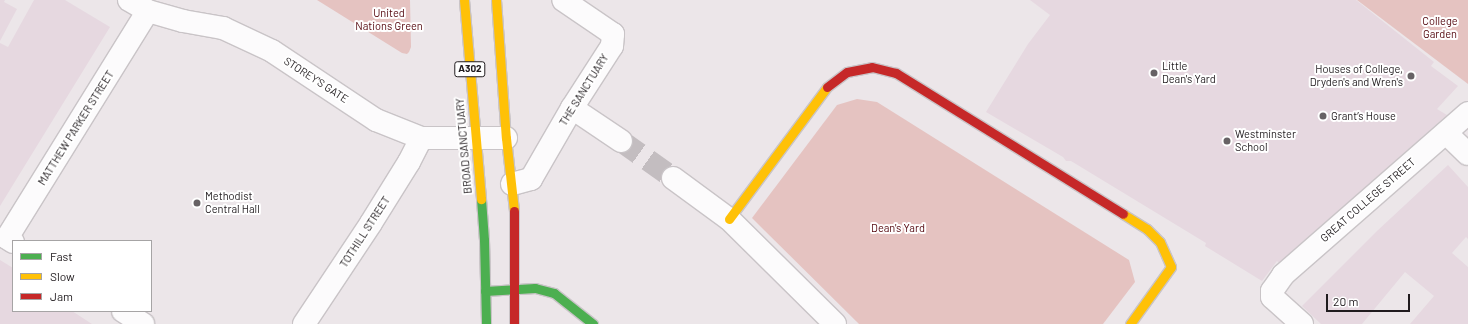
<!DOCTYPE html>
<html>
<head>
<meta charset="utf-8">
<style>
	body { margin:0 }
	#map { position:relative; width:1468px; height:324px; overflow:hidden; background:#ece6e9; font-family:Barlow,sans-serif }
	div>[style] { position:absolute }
	.built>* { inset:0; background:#e6d8e0 }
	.green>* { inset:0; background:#e5c3c1 }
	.street-tunnel>* { height:22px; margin-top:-11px; transform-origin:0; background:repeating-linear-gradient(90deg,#c3bdc0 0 22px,transparent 0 33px) }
	.roads { filter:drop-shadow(1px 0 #c9c4c7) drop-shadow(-1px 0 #c9c4c7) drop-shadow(0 1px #c9c4c7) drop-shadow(0 -1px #c9c4c7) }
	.street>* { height:22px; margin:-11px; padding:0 11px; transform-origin:11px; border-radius:11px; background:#fcfbfc }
	.fast>* { height:9px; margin:-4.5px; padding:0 4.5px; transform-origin:4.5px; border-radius:4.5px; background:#4caf50 }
	.slow>* { height:9px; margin:-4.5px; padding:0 4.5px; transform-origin:4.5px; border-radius:4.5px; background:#ffc107 }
	.jam>* { height:9px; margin:-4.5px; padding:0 4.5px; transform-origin:4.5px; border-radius:4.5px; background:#c62828 }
	.dots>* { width:11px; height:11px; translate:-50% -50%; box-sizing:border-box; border:2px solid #fff; border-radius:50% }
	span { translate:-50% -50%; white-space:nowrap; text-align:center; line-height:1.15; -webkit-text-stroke:4px #fff; paint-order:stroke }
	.shield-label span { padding:1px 3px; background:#fff; border:1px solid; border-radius:3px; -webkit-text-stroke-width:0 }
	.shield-label { font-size:10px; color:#201b1e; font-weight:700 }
	.park-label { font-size:11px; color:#53060d }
	.poi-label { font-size:11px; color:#201b1e }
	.left { translate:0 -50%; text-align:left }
	.right { translate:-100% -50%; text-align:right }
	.street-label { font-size:11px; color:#201b1e }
	.legend { position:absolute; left:12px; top:240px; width:140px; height:72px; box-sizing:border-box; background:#fff; border:1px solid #a6a4a5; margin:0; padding:5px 7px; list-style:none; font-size:12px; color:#201b1e }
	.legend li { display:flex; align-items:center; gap:8px; height:20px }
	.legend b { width:20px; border:1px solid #a6a4a5 }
	.scale { position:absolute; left:1326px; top:294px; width:84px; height:18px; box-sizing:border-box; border:2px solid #201b1e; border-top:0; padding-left:5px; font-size:12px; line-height:14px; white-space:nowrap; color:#201b1e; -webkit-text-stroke:3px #fff; paint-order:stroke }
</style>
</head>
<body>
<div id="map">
	<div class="built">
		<i style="clip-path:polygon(0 0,5px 0,4px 2px,17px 9px,0 41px)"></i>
		<i style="clip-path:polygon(34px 0,65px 0,110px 27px,0 206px,0 43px,8px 47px)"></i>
		<i style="clip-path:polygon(1030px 0,1356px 0,1434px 62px,1431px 66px,1458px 86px,1437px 109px,1447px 115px,1280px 264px,1277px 261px,1262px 281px,1205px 246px,1206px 243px,1071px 161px,1066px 161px,1063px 157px,986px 112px,1028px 44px,1050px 15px)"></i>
		<i style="clip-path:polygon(1448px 165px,1468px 187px,1468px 239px,1466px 237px,1452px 253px,1468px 267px,1468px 324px,1410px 324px,1434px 296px,1405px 272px,1362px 324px,1321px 324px,1302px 306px,1377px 231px)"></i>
		<i style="clip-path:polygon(0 260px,13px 268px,13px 311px,72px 311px,92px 324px,0 324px)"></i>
	</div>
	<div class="green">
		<i style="clip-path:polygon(317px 0,410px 0,411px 47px,409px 52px,407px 54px,402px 53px)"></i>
		<i style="clip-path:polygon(1357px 0,1468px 0,1468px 84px)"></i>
		<i style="clip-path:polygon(857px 99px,877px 102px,1129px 260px,1135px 282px,1103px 324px,859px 324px,752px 218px,837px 105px)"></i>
	</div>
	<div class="street-tunnel">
		<i style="left:621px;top:141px;width:64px;rotate:35.4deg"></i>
	</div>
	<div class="roads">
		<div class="street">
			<i style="left:129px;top:0;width:22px;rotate:30deg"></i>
			<i style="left:148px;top:11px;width:36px;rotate:16deg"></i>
			<i style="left:183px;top:21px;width:41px;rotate:9.9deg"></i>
			<i style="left:223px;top:28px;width:54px;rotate:25.1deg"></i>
			<i style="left:272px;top:51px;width:125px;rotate:33.6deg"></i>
			<i style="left:376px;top:120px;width:48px;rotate:21.8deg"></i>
			<i style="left:421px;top:138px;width:85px"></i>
			<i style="left:572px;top:108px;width:59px;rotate:34deg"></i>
			<i style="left:1446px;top:133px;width:30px;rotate:44deg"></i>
			<i style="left:673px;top:178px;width:69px;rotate:36.2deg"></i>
			<i style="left:729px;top:219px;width:149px;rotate:44.7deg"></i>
			<i style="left:512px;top:184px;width:20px;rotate:-15deg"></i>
			<i style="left:531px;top:179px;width:82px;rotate:-60deg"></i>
			<i style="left:572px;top:108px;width:74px;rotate:-57.2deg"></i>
			<i style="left:612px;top:46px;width:12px;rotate:-85deg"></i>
			<i style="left:613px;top:34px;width:60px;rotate:-145.8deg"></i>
			<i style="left:13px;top:242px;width:7px;rotate:-146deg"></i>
			<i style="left:7px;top:238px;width:267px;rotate:-58.2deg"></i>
			<i style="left:123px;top:311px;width:24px;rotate:33deg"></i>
			<i style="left:304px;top:324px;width:121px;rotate:-56.4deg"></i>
			<i style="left:371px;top:223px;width:72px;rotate:-58.1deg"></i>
			<i style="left:409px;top:162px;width:27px;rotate:-63deg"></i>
			<i style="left:1302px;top:324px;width:40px;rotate:-138deg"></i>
			<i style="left:1272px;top:297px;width:6px;rotate:-90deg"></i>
			<i style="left:1272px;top:291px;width:19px;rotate:-55deg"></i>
			<i style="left:1283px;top:275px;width:246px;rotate:-41.2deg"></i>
		</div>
		<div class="fast">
			<i style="left:481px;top:199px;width:41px;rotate:85.8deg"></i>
			<i style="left:484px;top:240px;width:84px;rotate:88.6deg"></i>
			<i style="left:485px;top:291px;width:50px;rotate:-3.4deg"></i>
			<i style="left:535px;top:288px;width:20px;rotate:15deg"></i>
			<i style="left:554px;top:293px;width:50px;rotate:38.5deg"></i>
		</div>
		<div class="slow">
			<i style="left:464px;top:0;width:200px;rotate:85.1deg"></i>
			<i style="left:496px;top:0;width:138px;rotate:85.9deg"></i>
			<i style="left:506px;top:138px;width:73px;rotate:83.7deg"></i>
			<i style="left:1123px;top:214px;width:28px;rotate:32deg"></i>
			<i style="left:1147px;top:229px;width:18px;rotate:45deg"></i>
			<i style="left:1160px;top:242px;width:27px;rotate:66deg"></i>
			<i style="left:1171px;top:267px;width:70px;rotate:125.7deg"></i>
			<i style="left:729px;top:219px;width:164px;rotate:-53.4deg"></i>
		</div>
		<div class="jam">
			<i style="left:827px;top:87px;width:25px;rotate:-37deg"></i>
			<i style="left:847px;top:72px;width:25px;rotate:-11deg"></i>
			<i style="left:872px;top:67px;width:25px;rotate:14deg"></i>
			<i style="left:896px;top:73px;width:267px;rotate:31.8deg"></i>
			<i style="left:514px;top:324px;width:113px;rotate:-90deg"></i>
		</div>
	</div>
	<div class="dots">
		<i style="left:1154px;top:73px;background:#676265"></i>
		<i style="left:1411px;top:76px;background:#676265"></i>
		<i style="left:1323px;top:116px;background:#676265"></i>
		<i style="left:1227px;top:141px;background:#676265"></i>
		<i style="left:197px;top:203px;background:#676265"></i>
	</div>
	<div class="shield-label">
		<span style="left:470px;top:69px">A302</span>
	</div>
	<div class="park-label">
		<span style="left:389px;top:20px">United<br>Nations Green</span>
		<span style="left:1440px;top:28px">College<br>Garden</span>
		<span style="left:898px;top:228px">Dean's Yard</span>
	</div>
	<div class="poi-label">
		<span class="left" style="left:1162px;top:73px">Little<br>Dean's Yard</span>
		<span class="right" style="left:1403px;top:76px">Houses of College,<br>Dryden's and Wren's</span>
		<span class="left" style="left:1331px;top:116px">Grant’s House</span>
		<span class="left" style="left:1235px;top:141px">Westminster<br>School</span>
		<span class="left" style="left:205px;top:203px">Methodist<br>Central Hall</span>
	</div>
	<div class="street-label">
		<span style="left:316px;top:80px;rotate:33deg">STOREY'S GATE</span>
		<span style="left:584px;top:90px;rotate:-58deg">THE SANCTUARY</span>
		<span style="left:76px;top:128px;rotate:-58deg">MATTHEW PARKER STREET</span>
		<span style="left:464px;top:146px;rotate:-95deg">BROAD SANCTUARY</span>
		<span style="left:1368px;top:200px;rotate:-41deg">GREAT COLLEGE STREET</span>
		<span style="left:365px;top:232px;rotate:-57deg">TOTHILL STREET</span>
	</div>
	<ul class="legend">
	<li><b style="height:5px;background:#4caf50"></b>Fast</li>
	<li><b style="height:5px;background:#ffc107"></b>Slow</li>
	<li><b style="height:5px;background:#c62828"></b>Jam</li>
	</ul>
	<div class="scale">20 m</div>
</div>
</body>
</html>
